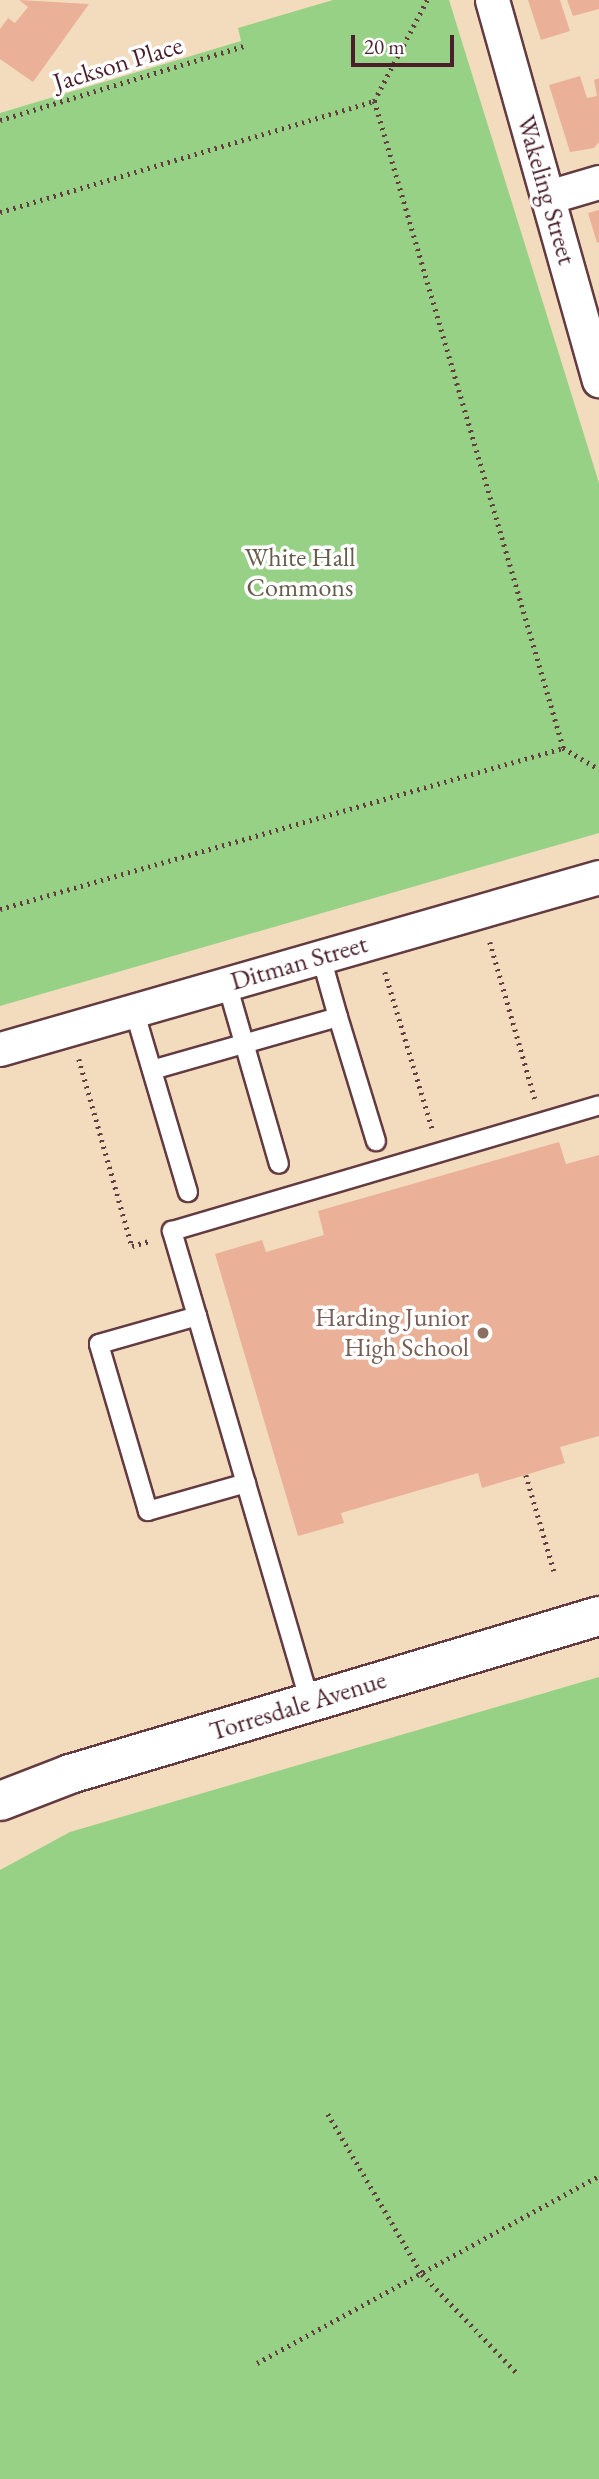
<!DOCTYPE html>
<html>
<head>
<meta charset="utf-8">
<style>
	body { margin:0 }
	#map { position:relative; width:599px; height:2479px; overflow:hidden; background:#f3dcbd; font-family:"EB Garamond",serif }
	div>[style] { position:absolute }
	.green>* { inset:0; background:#96d185 }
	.building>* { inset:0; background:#eab198 }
	.path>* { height:4.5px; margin-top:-2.25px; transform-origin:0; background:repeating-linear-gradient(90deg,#633b41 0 2px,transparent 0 7px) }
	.roads { filter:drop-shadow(2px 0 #633b41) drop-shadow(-2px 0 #633b41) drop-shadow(0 2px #633b41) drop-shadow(0 -2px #633b41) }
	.service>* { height:18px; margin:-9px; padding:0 9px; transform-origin:9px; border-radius:9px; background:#fff }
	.minor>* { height:33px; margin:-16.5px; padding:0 16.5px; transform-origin:16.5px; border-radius:16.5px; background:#fff }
	.secondary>* { height:38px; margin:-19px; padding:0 19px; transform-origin:19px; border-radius:19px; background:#fff }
	.dots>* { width:19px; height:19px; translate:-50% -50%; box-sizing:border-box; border:4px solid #fff; border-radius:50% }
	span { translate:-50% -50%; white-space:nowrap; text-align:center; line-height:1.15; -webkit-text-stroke:7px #fff; paint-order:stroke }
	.street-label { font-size:26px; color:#4a1f2b }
	.park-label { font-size:26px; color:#655d4a }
	.education-label { font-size:26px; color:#785e54 }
	.right { translate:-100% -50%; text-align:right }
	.scale { position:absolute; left:351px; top:35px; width:103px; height:32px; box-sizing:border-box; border:4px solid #4a1f2b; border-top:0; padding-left:9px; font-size:21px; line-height:24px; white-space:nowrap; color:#4a1f2b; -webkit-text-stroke:5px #fff; paint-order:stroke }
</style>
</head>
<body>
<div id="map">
	<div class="green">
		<i style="clip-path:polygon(333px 0,449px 0,599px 483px,599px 833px,0 1006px,0 113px,241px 41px,238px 28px)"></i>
		<i style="clip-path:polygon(599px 1677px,599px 2479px,0 2479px,0 1870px,70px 1832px)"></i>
	</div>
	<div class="building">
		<i style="clip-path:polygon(19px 0,89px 4px,33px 82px,0 59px,0 29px,8px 18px,15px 23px,28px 7px)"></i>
		<i style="clip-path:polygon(528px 0,560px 0,570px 31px,541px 40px)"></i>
		<i style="clip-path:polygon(567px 0,599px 0,599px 9px,573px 16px)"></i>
		<i style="clip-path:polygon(580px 76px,587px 98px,597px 96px,594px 80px,599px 78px,599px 142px,594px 148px,570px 152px,549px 85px)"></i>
		<i style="clip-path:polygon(599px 210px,599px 242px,597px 243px,588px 213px)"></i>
		<i style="clip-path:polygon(559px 1142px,566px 1164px,599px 1155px,599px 1436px,560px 1447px,565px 1463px,482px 1488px,478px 1473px,341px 1513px,344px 1523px,298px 1536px,215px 1254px,262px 1240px,266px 1252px,324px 1235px,318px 1211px)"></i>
	</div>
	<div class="path">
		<i style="left:0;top:120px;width:258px;rotate:-16.9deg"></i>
		<i style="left:0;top:212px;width:390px;rotate:-16.5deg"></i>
		<i style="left:374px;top:101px;width:114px;rotate:-62.3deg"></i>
		<i style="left:563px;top:748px;width:42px;rotate:30.3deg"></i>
		<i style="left:0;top:909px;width:586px;rotate:-15.96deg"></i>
		<i style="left:563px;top:748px;width:674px;rotate:-106.28deg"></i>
		<i style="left:490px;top:942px;width:163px;rotate:74deg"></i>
		<i style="left:385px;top:972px;width:163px;rotate:73.2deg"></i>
		<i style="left:79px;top:1059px;width:194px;rotate:74.2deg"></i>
		<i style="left:132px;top:1246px;width:19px;rotate:-16deg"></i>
		<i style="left:526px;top:1475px;width:100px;rotate:73.7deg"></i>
		<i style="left:328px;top:2114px;width:186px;rotate:59.6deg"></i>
		<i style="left:422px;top:2274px;width:139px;rotate:46.2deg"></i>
		<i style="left:257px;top:2363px;width:390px;rotate:-28.7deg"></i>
	</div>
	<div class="roads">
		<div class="service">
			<i style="left:227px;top:984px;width:187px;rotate:73.9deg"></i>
			<i style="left:134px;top:1010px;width:190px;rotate:73.5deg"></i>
			<i style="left:338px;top:1017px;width:130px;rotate:73deg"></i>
			<i style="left:152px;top:1070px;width:193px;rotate:-15.9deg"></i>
			<i style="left:338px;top:1017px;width:62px;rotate:-105.8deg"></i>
			<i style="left:197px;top:1316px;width:89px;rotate:-106.4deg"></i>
			<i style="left:172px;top:1231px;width:445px;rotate:-16.4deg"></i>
			<i style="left:246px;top:1483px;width:102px;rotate:164.1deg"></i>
			<i style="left:148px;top:1511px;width:174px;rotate:-106.4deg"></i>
			<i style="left:99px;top:1344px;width:102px;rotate:-15.9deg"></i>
			<i style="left:197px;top:1316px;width:402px;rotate:73.7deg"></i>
		</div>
		<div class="minor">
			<i style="left:492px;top:0;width:395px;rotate:74.3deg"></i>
			<i style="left:548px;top:197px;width:53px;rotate:-16.4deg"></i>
			<i style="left:0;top:1049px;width:623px;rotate:-16.02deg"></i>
		</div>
		<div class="secondary">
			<i style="left:0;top:1801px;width:75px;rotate:-21.1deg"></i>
			<i style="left:70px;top:1774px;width:552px;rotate:-16.63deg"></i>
		</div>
	</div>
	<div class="dots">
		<i style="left:483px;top:1333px;background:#8d6e63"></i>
	</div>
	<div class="street-label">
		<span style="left:118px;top:64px;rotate:-17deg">Jackson Place</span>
		<span style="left:546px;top:190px;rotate:74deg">Wakeling Street</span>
		<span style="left:299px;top:963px;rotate:-16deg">Ditman Street</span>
		<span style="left:298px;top:1706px;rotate:-17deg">Torresdale Avenue</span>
	</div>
	<div class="park-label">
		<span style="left:300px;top:573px">White Hall<br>Commons</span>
	</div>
	<div class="education-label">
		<span class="right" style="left:469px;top:1333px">Harding Junior<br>High School</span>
	</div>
	<div class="scale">20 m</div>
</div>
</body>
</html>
